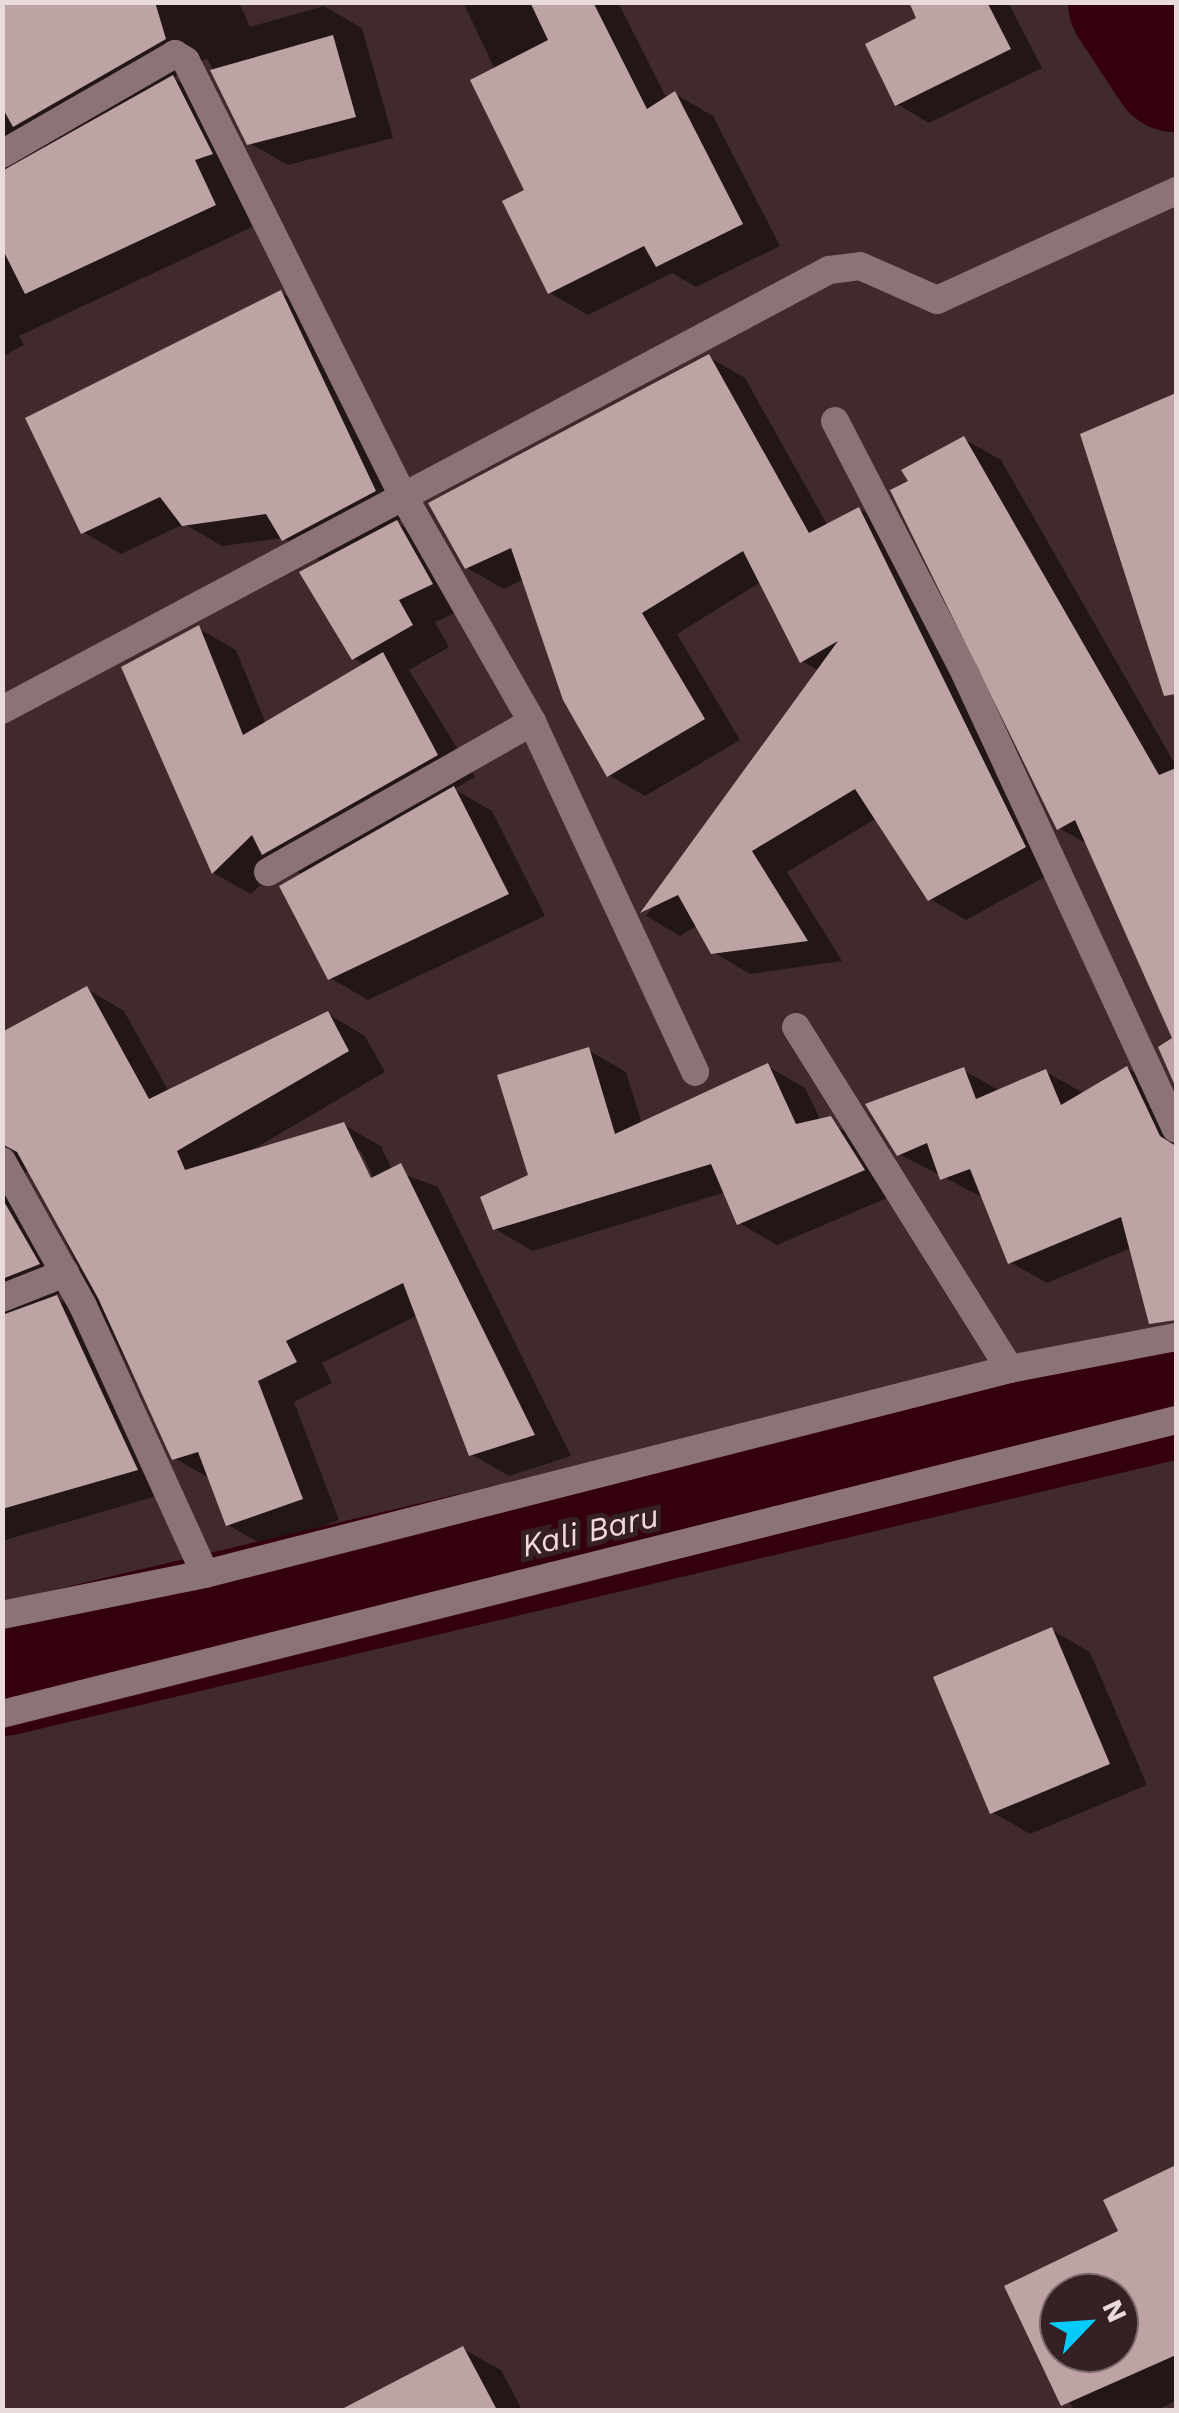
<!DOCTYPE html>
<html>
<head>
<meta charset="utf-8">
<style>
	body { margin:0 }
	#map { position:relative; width:1179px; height:2413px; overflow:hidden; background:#402a2c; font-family:"Work Sans",sans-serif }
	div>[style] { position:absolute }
	.shadow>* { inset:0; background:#0007 }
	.river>* { height:132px; margin:-66px; padding:0 66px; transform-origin:66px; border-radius:66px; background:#35000d }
	.building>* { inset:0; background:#bea3a5 }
	.minor>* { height:28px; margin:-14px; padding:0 14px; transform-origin:14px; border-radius:14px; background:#8c7375 }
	span { translate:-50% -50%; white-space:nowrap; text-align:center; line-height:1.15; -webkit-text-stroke:10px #352023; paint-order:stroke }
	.water-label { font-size:32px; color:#f2d9db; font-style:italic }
	.frame { position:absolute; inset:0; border:5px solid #e9dadb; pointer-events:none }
	.north { position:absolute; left:1039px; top:2273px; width:100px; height:100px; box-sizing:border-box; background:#352023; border:2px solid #7d6a6d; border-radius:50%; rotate:65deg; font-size:28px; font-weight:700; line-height:40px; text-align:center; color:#e9dadb }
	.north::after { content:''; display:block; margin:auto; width:35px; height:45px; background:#04cbf9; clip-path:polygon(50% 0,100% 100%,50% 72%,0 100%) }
</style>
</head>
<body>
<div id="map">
	<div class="shadow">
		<i style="clip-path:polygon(2px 2px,239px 2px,250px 27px,324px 6px,362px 28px,393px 138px,288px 165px,249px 143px,207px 58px,173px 78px,211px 100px,252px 227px,19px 336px,24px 345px,2px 357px)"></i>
		<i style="clip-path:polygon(463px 2px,618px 2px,667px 99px,675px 94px,713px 116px,780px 246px,696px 287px,672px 273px,588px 315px,550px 293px,495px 70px)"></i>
		<i style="clip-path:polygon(911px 2px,1008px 2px,1042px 68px,929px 123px,897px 104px,919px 19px)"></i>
		<i style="clip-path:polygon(281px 293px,319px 315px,413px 513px,396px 522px,435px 545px,470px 606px,435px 622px,449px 647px,409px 670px,475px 777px,454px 789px,492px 811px,545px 916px,368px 1000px,330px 978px,303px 875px,283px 864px,251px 894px,213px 873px,198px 628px,236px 650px,266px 724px,366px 665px,353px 658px,323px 562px,283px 538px,222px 546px,184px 524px,121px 554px,83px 532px)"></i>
		<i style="clip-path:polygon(709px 357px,745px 378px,828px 526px,859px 509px,896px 530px,1061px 868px,966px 920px,930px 899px,877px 818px,787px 872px,842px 961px,750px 974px,713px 952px,698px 925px,680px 936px,646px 916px,819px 671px,802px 661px,761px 582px,677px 634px,740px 740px,645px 796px,609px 775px,524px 579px,504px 589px,467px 568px)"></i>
		<i style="clip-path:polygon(1171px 398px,1176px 402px,1176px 637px,1141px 617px)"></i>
		<i style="clip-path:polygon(964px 439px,1001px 460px,1176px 766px,1176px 1082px,1161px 1048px,1176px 1039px,1089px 845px,1059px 828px,912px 482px)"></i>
		<i style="clip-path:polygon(evenodd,87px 989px,124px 1011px,169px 1092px,328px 1014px,365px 1036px,385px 1072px,250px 1151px,344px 1125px,381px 1146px,392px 1170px,438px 1187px,571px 1456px,509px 1476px,471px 1454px,418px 1315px,322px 1363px,332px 1383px,294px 1402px,339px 1520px,265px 1546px,228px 1525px,211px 1479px,174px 1458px,30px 1170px,23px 1174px,75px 1286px,53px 1296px,94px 1319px,174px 1491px,2px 1541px,2px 1129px,87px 989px,354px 1150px,360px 1150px,379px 1188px,374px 1190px,354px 1150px)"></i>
		<i style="clip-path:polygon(588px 1050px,626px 1072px,642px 1124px,767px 1066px,805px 1088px,821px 1121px,869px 1141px,901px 1192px,777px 1245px,739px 1223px,726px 1192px,533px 1251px,495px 1229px,531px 1176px)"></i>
		<i style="clip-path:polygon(1127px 1068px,1164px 1090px,1176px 1115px,1176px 1294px,1131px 1248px,1047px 1283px,1010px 1262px,984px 1198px,899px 1154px,963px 1070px,1000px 1091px,1046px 1072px,1085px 1094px)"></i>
		<i style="clip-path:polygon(1052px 1630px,1090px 1652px,1147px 1785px,1030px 1834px,992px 1812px)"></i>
		<i style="clip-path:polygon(evenodd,1176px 2168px,1176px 2401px,1156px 2410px,1074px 2410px,1007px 2287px,1121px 2232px,1107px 2201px,1176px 2168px,1059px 2293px,1119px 2293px,1119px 2353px,1059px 2353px,1059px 2293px)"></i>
		<i style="clip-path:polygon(463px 2349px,501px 2370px,522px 2410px,353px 2410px)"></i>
	</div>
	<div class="river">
		<i style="left:1134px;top:2px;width:77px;rotate:56.7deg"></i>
		<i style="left:2px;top:1670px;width:1206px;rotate:-13.32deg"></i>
	</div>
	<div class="building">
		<i style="clip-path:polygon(2px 2px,155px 2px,166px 39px,13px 127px,2px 107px)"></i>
		<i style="clip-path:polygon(530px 2px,593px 2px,647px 109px,675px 91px,743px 224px,656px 267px,644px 246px,548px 294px,502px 201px,524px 190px,470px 80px,548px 40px)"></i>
		<i style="clip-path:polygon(909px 2px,987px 2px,1011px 49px,895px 106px,865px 44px,916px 18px)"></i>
		<i style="clip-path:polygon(333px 35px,356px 117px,247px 145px,210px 70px)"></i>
		<i style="clip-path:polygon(173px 75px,213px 154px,195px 160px,216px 205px,25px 294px,2px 248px,2px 171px)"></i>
		<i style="clip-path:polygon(281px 290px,376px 491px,282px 541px,266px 514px,182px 526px,160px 497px,81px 534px,25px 418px)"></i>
		<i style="clip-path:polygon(709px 354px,809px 533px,859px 507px,1026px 847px,928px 901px,855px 789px,752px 851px,808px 941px,711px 954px,678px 895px,640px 913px,838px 641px,800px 663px,743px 551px,642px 613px,705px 719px,607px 777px,563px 700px,511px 548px,465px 569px,428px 503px)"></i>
		<i style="clip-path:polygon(1176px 393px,1176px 694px,1164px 696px,1080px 434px)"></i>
		<i style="clip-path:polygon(964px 436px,1159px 775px,1176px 768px,1176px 1088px,1158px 1047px,1172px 1038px,1075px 820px,1057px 830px,890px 490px,908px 481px,901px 470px)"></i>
		<i style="clip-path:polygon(397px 520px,433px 584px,399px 600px,413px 625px,352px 660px,299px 572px)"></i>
		<i style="clip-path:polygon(199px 625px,243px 735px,383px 652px,438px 755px,262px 855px,252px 835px,212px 874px,121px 667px)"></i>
		<i style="clip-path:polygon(454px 786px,509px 894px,328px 980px,279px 886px)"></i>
		<i style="clip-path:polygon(87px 986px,149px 1099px,328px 1011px,349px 1051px,177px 1151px,185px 1170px,344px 1122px,371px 1178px,401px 1163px,535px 1435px,469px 1456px,403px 1283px,286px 1341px,297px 1362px,258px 1381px,303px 1499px,226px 1526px,198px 1452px,172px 1460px,98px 1298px,17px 1152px,2px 1144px,2px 1032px)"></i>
		<i style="clip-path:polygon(589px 1047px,615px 1134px,768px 1063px,796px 1124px,831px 1116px,865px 1170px,737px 1225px,711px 1164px,493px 1230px,480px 1197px,528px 1175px,497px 1075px)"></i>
		<i style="clip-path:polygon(1127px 1066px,1160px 1136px,1176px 1146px,1176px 1320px,1149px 1324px,1121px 1217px,1008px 1264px,970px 1169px,940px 1180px,927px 1143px,897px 1156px,865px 1104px,964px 1067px,976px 1099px,1046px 1069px,1061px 1105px)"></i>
		<i style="clip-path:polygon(2px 1198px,40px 1264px,2px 1279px)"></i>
		<i style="clip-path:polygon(57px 1295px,138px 1470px,2px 1509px,2px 1315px)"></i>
		<i style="clip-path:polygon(1052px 1627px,1110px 1764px,990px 1814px,933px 1677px)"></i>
		<i style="clip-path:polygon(evenodd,1176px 2165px,1176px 2355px,1061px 2406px,1004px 2286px,1118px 2231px,1103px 2200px,1176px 2165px,1059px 2293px,1119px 2293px,1119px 2353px,1059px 2353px,1059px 2293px)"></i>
		<i style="clip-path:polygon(463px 2346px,497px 2410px,340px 2410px)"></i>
	</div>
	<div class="minor">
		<i style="left:2px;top:154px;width:200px;rotate:-30deg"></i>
		<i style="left:175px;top:54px;width:13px;rotate:32deg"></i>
		<i style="left:186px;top:61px;width:482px;rotate:63.5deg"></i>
		<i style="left:401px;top:492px;width:265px;rotate:60.3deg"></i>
		<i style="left:532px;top:722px;width:386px;rotate:65deg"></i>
		<i style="left:835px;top:421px;width:284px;rotate:62.7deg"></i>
		<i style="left:965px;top:673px;width:502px;rotate:65.17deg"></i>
		<i style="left:2px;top:710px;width:937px;rotate:-28.01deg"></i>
		<i style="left:829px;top:270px;width:31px;rotate:-7deg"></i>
		<i style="left:860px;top:266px;width:84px;rotate:23.8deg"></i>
		<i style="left:937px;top:300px;width:263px;rotate:-24.5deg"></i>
		<i style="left:268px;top:872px;width:304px;rotate:-29.6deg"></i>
		<i style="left:796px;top:1027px;width:403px;rotate:58deg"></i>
		<i style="left:2px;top:1161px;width:166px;rotate:60.8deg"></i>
		<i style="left:83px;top:1306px;width:294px;rotate:65.5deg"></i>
		<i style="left:2px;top:1298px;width:68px;rotate:-21.6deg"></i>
		<i style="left:2px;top:1615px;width:207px;rotate:-11.4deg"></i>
		<i style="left:205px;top:1574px;width:831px;rotate:-14.29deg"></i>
		<i style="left:1010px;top:1369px;width:169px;rotate:-10.9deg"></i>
		<i style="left:2px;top:1714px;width:1210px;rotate:-14.06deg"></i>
	</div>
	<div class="water-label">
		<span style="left:590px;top:1531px;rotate:-13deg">Kali Baru</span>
	</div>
	<div class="frame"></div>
	<div class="north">N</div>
</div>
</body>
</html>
